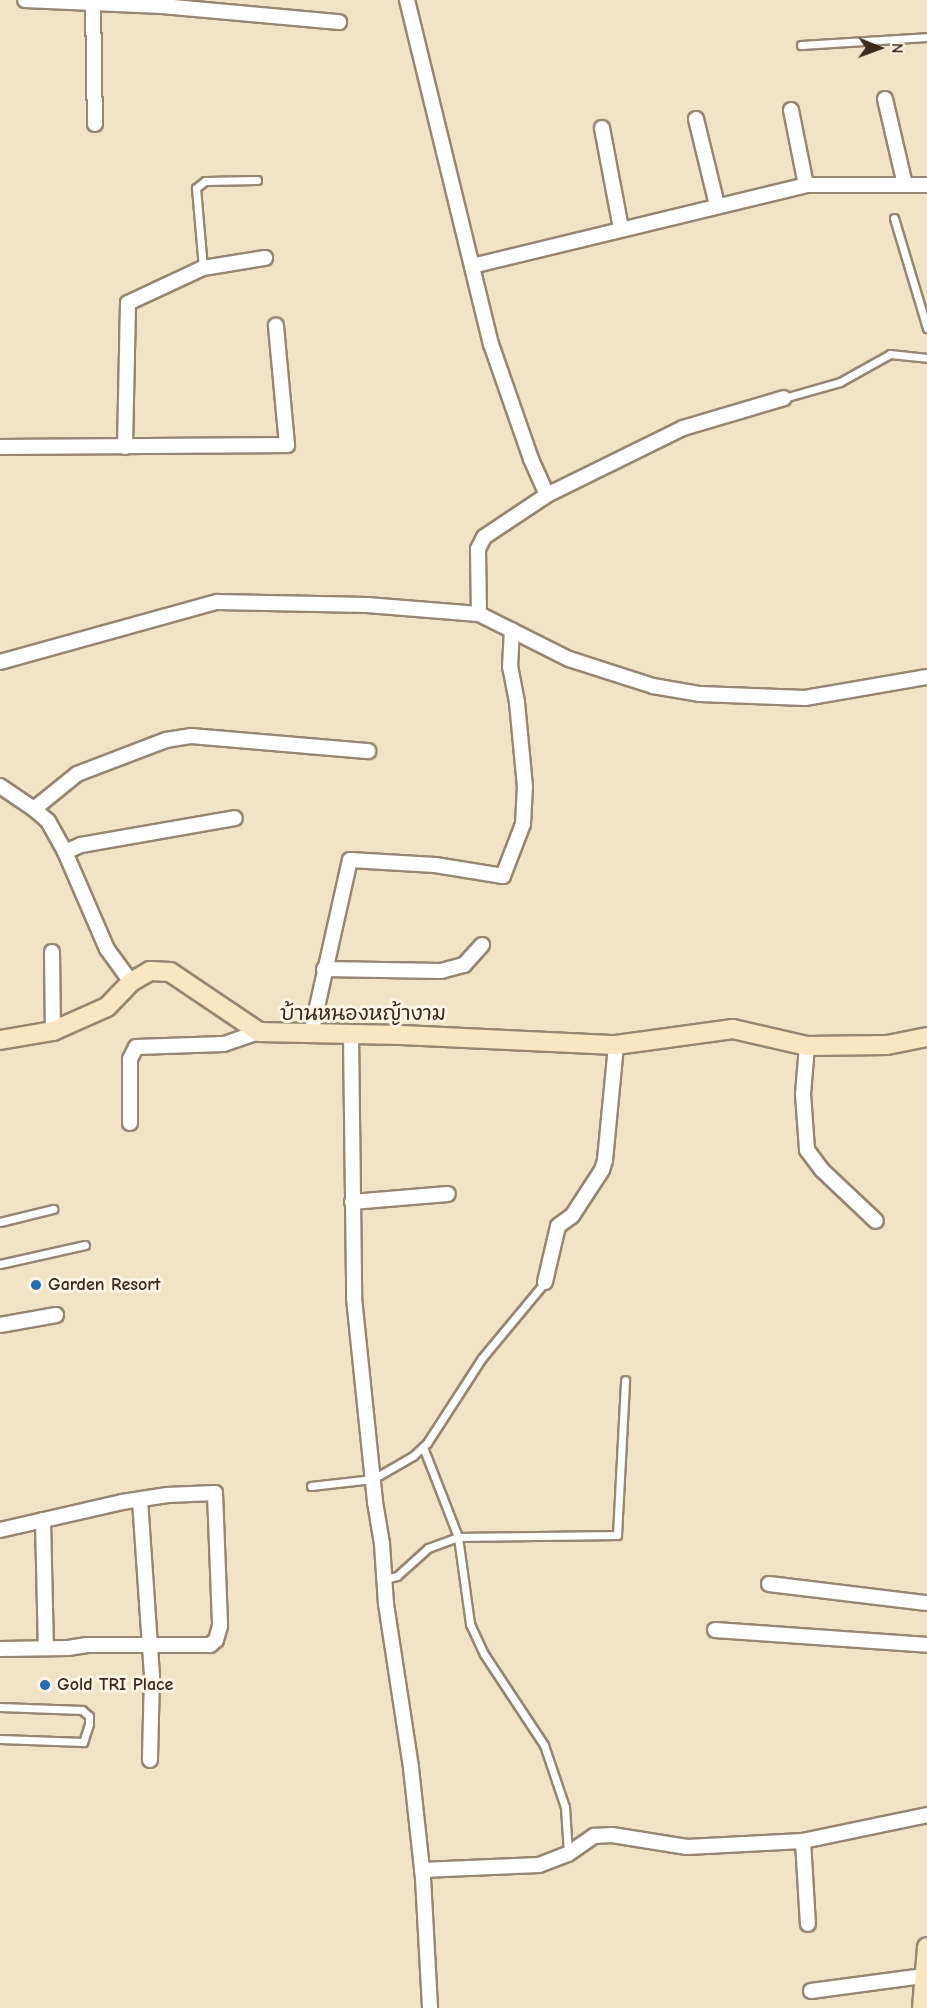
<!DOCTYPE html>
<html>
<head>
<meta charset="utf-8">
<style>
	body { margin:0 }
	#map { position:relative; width:927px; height:2008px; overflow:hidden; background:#f1e3c5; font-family:"Comic Neue","Playpen Sans Thai",sans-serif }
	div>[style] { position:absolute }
	.roads { filter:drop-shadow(2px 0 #968672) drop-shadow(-2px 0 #968672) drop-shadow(0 2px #968672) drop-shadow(0 -2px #968672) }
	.lane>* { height:7px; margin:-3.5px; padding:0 3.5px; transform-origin:3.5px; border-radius:3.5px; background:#fff }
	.street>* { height:14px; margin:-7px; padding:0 7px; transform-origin:7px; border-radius:7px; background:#fff }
	.secondary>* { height:18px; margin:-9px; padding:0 9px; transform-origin:9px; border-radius:9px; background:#f9e7c3 }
	.dots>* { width:16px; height:16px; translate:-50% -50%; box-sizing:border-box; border:3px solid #fcf5e5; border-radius:50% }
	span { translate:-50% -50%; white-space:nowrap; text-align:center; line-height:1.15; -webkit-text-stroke:6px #fcf5e5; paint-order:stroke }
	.poi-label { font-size:18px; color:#3b2a1e; font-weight:700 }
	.left { translate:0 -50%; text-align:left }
	.quarter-label { font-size:21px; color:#3b2a1e }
	.north { position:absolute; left:849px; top:18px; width:60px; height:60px; -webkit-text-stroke:4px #fcf5e5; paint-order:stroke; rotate:91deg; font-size:16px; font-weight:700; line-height:24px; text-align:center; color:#3b2a1e }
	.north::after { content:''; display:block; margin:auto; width:21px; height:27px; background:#3b2a1e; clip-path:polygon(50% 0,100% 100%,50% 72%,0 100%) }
</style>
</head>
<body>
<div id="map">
	<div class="roads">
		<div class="lane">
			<i style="left:801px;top:45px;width:126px;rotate:-3.6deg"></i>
			<i style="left:894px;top:218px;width:115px;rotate:73.3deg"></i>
			<i style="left:203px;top:268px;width:80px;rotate:-95deg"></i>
			<i style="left:196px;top:188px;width:11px;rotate:-38deg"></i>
			<i style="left:205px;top:181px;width:52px;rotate:-1.1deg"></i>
			<i style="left:784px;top:398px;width:58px;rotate:-15.9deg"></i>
			<i style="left:840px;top:382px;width:57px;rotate:-29.2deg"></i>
			<i style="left:890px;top:354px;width:37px;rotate:6deg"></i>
			<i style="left:0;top:1222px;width:55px;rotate:-13.8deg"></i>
			<i style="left:0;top:1264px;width:87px;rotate:-12.6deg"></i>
			<i style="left:423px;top:1447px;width:97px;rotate:68.7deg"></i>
			<i style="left:458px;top:1537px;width:88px;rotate:82.1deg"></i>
			<i style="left:470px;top:1624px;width:33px;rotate:65deg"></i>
			<i style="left:484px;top:1654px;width:109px;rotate:56.6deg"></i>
			<i style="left:544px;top:1745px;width:65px;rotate:71.3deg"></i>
			<i style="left:565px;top:1807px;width:47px;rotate:86.3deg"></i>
			<i style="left:311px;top:1486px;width:62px;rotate:-6.4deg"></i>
			<i style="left:373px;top:1479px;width:46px;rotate:-29.9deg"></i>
			<i style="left:413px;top:1456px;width:19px;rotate:-43deg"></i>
			<i style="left:427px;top:1443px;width:101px;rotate:-57.1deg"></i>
			<i style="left:482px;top:1358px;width:99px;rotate:-50.3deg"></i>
			<i style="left:384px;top:1579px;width:13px;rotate:-13deg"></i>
			<i style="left:397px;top:1576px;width:42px;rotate:-42.1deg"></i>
			<i style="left:428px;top:1548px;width:32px;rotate:-20deg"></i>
			<i style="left:458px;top:1537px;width:159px;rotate:-0.7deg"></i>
			<i style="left:617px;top:1535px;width:155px;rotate:-87deg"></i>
			<i style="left:0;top:1707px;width:82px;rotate:2.1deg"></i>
			<i style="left:82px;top:1710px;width:9px;rotate:41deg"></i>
			<i style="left:89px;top:1716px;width:8px;rotate:90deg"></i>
			<i style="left:89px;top:1724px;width:19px;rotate:108deg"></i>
			<i style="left:83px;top:1742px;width:83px;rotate:-177.9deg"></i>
		</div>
		<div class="street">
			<i style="left:25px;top:0;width:137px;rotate:2.5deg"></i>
			<i style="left:162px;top:6px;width:178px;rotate:5.2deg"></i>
			<i style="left:407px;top:0;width:354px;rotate:76.3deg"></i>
			<i style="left:491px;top:344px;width:122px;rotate:70.8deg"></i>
			<i style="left:531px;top:459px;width:39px;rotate:66deg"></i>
			<i style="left:93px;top:2px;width:122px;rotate:89.1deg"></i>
			<i style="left:885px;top:99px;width:88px;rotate:76.9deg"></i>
			<i style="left:791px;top:110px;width:76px;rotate:78.7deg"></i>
			<i style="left:696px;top:119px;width:89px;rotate:76.3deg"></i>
			<i style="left:602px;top:128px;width:103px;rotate:79.3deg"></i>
			<i style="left:472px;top:266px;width:344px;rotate:-13.6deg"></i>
			<i style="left:806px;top:185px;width:121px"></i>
			<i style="left:0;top:447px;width:287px;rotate:-0.4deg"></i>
			<i style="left:287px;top:445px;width:120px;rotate:-95.3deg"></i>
			<i style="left:125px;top:447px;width:144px;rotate:-88.8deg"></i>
			<i style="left:128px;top:303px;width:83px;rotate:-25deg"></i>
			<i style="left:203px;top:268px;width:63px;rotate:-9.2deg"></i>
			<i style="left:479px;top:614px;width:65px;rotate:-90.9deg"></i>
			<i style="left:478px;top:549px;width:13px;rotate:-63deg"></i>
			<i style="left:484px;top:537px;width:76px;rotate:-33.7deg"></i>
			<i style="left:547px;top:495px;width:152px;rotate:-26.2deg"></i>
			<i style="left:683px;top:428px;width:105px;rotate:-16.5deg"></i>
			<i style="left:0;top:662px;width:225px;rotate:-15.5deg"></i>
			<i style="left:217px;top:602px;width:150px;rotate:1.1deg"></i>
			<i style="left:367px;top:605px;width:112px;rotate:4.6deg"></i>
			<i style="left:479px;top:614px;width:101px;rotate:26.6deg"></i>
			<i style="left:569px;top:659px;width:88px;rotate:17.8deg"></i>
			<i style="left:653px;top:686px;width:48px;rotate:9.7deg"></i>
			<i style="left:700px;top:694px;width:105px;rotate:2.2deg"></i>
			<i style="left:805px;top:698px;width:124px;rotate:-9.8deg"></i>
			<i style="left:0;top:786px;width:41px;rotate:34.1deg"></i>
			<i style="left:34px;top:809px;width:18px;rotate:41deg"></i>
			<i style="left:48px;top:821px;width:35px;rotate:61deg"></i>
			<i style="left:65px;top:852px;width:106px;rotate:66.6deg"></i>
			<i style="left:107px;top:949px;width:41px;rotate:54deg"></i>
			<i style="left:34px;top:809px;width:55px;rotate:-39.1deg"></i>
			<i style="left:77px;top:774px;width:95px;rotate:-20.9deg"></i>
			<i style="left:166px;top:740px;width:26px;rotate:-9deg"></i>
			<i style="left:192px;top:736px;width:177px;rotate:4.9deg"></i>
			<i style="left:65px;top:852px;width:17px;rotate:-24deg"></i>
			<i style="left:81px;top:845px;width:156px;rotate:-9.9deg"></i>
			<i style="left:52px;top:952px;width:79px;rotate:89.3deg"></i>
			<i style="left:324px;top:969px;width:117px;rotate:1deg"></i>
			<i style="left:441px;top:971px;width:24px;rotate:-15deg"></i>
			<i style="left:464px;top:965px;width:27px;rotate:-48deg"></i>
			<i style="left:311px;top:1034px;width:178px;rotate:-77.4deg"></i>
			<i style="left:350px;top:860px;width:85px;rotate:3.4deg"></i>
			<i style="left:435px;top:865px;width:69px;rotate:9.2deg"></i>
			<i style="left:503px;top:876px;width:56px;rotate:-69deg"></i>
			<i style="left:523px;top:824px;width:37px;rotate:-87deg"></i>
			<i style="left:525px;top:787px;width:85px;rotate:-95.4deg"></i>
			<i style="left:517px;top:702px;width:36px;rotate:-101deg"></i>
			<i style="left:510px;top:667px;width:37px;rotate:-87deg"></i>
			<i style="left:351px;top:1034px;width:264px;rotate:89.3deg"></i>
			<i style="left:354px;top:1298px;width:205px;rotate:84.1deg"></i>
			<i style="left:375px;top:1502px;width:43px;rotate:80.5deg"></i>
			<i style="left:382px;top:1544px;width:60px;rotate:86.2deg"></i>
			<i style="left:386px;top:1604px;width:166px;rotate:81.3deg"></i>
			<i style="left:411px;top:1768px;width:111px;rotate:83.8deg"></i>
			<i style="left:423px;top:1878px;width:130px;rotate:86.9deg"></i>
			<i style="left:807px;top:1046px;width:48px;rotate:94.8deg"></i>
			<i style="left:803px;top:1094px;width:56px;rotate:85.9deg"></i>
			<i style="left:807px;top:1150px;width:25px;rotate:53deg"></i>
			<i style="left:822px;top:1170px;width:74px;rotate:43.4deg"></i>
			<i style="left:130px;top:1123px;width:64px;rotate:-90deg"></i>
			<i style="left:130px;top:1059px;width:13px;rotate:-63deg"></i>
			<i style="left:136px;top:1047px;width:88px;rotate:-2deg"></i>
			<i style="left:224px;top:1044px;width:37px;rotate:-19deg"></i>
			<i style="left:352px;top:1202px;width:96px;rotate:-4.8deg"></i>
			<i style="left:545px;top:1282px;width:57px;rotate:-76.9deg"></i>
			<i style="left:558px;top:1226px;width:17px;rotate:-36deg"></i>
			<i style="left:572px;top:1216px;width:55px;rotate:-56.9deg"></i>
			<i style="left:602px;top:1170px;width:10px;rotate:-73deg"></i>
			<i style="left:605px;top:1160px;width:116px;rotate:-84.5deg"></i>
			<i style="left:0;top:1325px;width:57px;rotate:-10.1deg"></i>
			<i style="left:140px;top:1500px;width:176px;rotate:86.1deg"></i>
			<i style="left:152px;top:1676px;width:84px;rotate:91.4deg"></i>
			<i style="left:43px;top:1520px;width:128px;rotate:88.7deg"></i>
			<i style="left:0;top:1530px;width:125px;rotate:-12.9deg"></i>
			<i style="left:122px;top:1502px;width:46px;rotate:-8.8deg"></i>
			<i style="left:167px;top:1495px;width:48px;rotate:-2.4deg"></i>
			<i style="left:215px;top:1493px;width:133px;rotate:87.8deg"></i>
			<i style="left:220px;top:1626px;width:15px;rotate:106deg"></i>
			<i style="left:216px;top:1640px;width:8px;rotate:140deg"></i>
			<i style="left:210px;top:1645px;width:123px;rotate:180deg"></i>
			<i style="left:87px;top:1645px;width:19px;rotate:171deg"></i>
			<i style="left:68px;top:1648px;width:68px;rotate:179.2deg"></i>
			<i style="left:769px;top:1584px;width:159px;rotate:6.9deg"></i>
			<i style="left:715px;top:1630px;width:213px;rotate:4deg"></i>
			<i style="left:803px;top:1841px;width:83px;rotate:86.6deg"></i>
			<i style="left:422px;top:1870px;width:117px;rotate:-2.4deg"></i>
			<i style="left:539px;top:1865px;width:31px;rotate:-21deg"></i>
			<i style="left:568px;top:1854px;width:32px;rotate:-35deg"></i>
			<i style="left:594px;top:1836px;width:18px;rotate:-3deg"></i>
			<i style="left:612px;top:1835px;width:76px;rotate:9.1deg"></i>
			<i style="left:687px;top:1847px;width:116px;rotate:-3deg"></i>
			<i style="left:803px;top:1841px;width:127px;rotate:-11.8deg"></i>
			<i style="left:811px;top:1991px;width:114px;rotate:-7.6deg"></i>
		</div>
		<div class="secondary">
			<i style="left:0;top:1040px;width:54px;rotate:-9.6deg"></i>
			<i style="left:53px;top:1031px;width:59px;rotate:-24deg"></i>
			<i style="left:107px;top:1007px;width:35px;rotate:-46deg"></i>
			<i style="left:131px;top:982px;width:22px;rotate:-30deg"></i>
			<i style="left:150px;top:971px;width:20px;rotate:3deg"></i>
			<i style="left:170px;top:972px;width:107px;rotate:34deg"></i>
			<i style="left:259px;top:1032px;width:142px;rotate:1.2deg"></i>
			<i style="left:401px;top:1035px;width:215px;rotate:2.7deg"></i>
			<i style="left:616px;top:1045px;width:118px;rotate:-7.8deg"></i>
			<i style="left:733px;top:1029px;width:76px;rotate:12.9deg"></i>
			<i style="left:807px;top:1046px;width:80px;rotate:-0.7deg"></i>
			<i style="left:887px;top:1045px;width:41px;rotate:-11.3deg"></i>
			<i style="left:922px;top:2008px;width:61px;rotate:-85.3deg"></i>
		</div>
	</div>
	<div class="dots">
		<i style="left:36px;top:1285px;background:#1f6fb2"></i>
		<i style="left:45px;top:1685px;background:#1f6fb2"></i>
	</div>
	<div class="poi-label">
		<span class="left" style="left:48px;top:1285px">Garden Resort</span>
		<span class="left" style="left:57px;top:1685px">Gold TRI Place</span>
	</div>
	<div class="quarter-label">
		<span style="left:363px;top:1013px">บ้านหนองหญ้างาม</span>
	</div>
	<div class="north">N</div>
</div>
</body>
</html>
